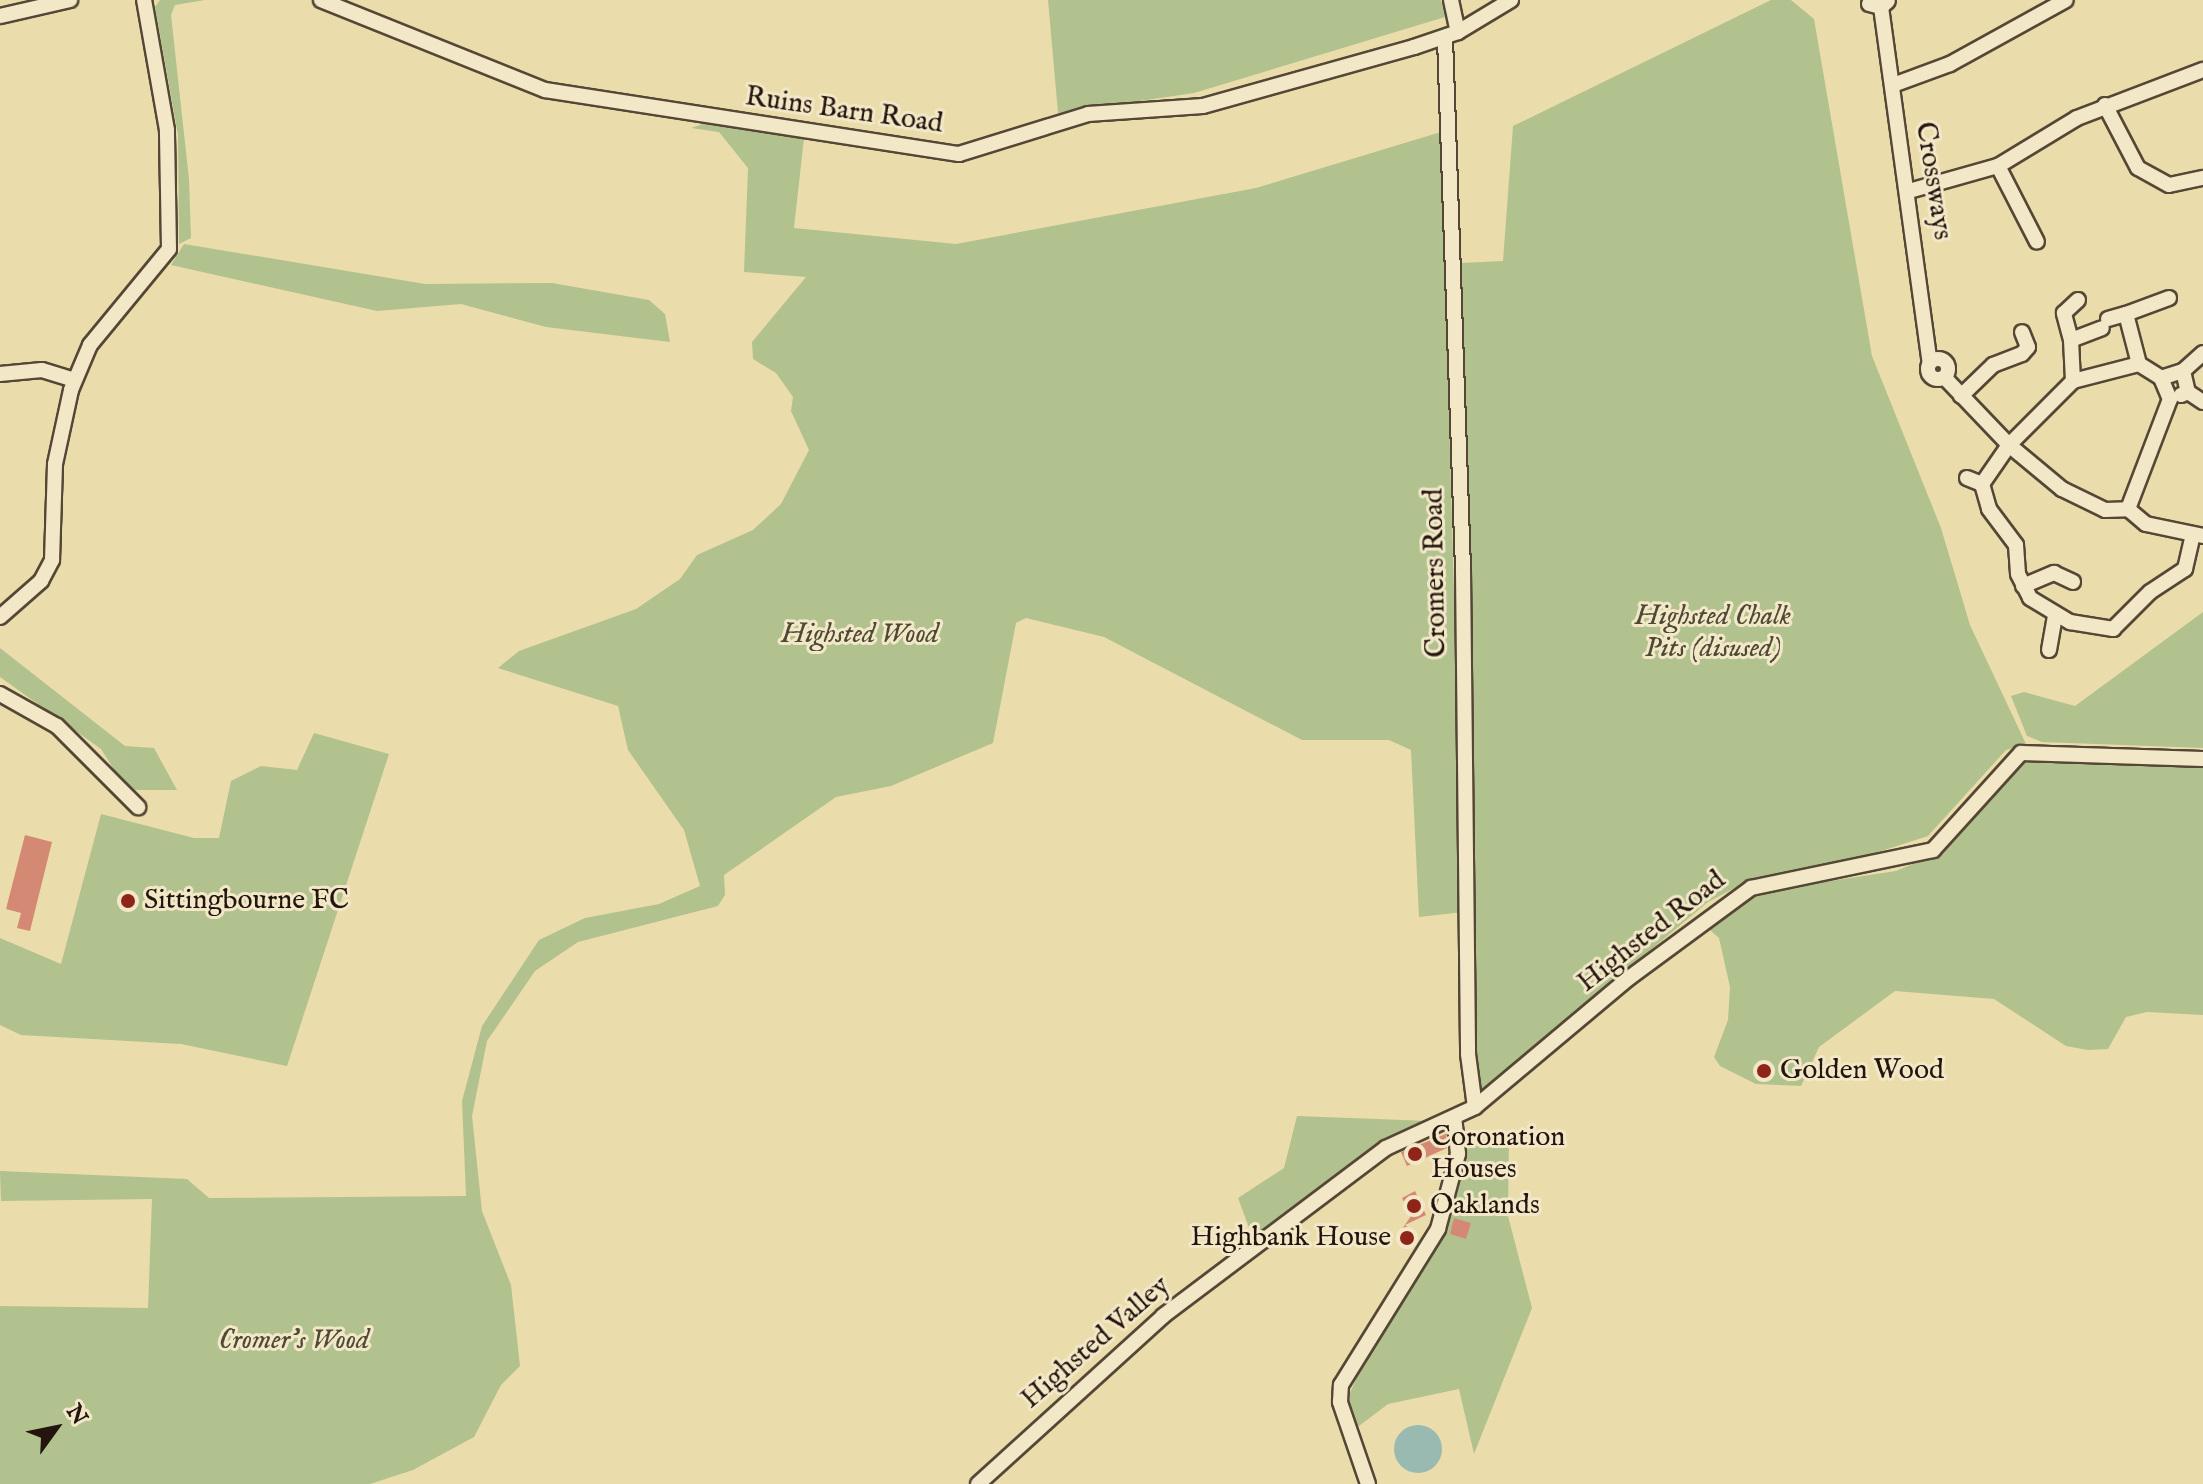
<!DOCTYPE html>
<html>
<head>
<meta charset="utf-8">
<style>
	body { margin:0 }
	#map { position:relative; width:2203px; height:1484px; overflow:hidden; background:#ebdcab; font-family:"IM FELL English",serif }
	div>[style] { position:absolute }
	.green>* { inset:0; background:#b1c28e }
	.water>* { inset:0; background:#99bab0 }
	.round { border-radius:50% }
	.building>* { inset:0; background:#d48975 }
	.roads { filter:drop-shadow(2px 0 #554735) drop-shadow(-2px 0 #554735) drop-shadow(0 2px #554735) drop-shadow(0 -2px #554735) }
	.minor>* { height:14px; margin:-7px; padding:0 7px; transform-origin:7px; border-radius:7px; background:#f2e8c8 }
	.minor>.ring { margin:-7px; padding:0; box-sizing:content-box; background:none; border:14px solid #f2e8c8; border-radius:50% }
	.dots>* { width:22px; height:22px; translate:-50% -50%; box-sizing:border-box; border:4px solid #f2e8c8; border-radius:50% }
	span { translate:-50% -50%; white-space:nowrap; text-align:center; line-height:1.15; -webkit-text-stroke:6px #f2e8c8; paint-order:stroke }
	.street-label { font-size:28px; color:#23150e }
	.park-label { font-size:28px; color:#4e4934; font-style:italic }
	.poi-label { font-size:28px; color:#23150e }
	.left { translate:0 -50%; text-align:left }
	.right { translate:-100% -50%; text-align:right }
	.north { position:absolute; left:16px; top:1388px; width:80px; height:80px; -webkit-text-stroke:6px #f2e8c8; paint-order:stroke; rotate:57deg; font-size:22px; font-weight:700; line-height:32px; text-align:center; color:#23150e }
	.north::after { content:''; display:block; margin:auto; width:28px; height:36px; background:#23150e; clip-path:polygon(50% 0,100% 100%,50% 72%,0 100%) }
</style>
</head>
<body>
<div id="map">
	<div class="green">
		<i style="clip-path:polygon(160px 0,205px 0,175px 5px,171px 15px,189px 179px,191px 238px,179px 244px,178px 135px,155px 7px)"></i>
		<i style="clip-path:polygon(1048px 0,1441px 0,1445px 17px,1194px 93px,1058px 113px)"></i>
		<i style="clip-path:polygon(1771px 0,1791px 0,1814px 19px,1872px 356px,1941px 528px,1970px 625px,2026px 744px,2006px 750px,1928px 836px,1850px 861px,1746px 882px,1708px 902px,1478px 1094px,1461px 263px,1503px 261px,1513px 126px)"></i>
		<i style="clip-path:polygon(709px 122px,804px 138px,794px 228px,956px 244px,1256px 188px,1441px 132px,1463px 912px,1419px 917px,1411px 750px,1389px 740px,1302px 740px,1104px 637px,1026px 618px,1016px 623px,993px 743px,891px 786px,836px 797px,724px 875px,725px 895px,718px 906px,578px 942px,535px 971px,487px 1041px,472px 1116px,482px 1211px,511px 1285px,520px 1366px,501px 1385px,474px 1437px,413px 1470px,370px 1484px,0 1484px,0 1306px,148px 1308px,152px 1199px,1px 1201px,0 1171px,187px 1179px,209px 1198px,466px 1196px,462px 1101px,482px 1026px,539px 940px,585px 918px,659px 904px,700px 886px,684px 830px,628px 750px,618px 706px,498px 668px,519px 651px,636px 609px,680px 579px,697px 555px,753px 530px,781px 504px,809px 450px,791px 411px,793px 397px,776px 373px,753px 359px,752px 342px,806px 277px,744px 272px,748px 168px,719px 132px,691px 128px)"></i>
		<i style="clip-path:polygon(184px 244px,425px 284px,552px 283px,649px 300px,665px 314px,670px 342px,546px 327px,461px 304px,377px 311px,171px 265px)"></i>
		<i style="clip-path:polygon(2203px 612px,2203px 748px,2042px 742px,2027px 736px,2011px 696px,2024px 692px,2075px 706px)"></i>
		<i style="clip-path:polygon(0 648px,125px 746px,154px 748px,177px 790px,127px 790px,101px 749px,0 677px)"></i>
		<i style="clip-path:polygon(314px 733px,389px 754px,287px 1066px,181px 1044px,21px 1035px,0 1025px,0 938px,61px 964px,101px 814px,194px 838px,219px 838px,231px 781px,261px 766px,297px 770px)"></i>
		<i style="clip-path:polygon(2035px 754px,2203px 764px,2203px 1015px,2147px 1012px,2126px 1017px,2108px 1049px,2088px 1050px,2066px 1046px,1994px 999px,1895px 991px,1819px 1047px,1801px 1086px,1756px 1084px,1720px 1066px,1714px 1057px,1728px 1020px,1730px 987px,1719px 938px,1710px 930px,1759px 892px,1896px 871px,1939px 853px,1968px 826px,1992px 790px)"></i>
		<i style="clip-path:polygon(1297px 1116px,1430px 1121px,1254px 1241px,1238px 1198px,1284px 1168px)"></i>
		<i style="clip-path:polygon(1509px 1137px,1508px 1216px,1532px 1308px,1474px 1454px,1459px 1389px,1388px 1404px,1355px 1429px,1346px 1401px,1375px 1339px,1441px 1235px,1468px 1141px)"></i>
	</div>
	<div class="water">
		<i class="round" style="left:1394px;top:1425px;width:48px;height:48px"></i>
	</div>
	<div class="building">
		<i style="clip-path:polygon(25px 835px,52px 842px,30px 931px,17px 928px,21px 913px,6px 909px)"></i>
		<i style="clip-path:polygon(1446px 1134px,1447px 1148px,1407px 1166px,1401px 1152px)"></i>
		<i style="clip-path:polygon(1415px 1191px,1426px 1215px,1405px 1225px,1416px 1234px,1406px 1247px,1397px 1242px,1400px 1232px,1411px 1216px,1402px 1198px)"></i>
		<i style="clip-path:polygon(1454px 1218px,1471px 1223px,1466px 1239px,1450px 1234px)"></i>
	</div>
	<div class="roads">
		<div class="minor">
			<i style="left:321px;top:0;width:241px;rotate:21.9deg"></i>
			<i style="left:545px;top:90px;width:419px;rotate:8.8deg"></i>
			<i style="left:959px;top:154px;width:135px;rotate:-17.2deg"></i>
			<i style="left:1088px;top:114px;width:115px;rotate:-4deg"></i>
			<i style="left:1203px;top:106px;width:219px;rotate:-15.6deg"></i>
			<i style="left:1414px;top:47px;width:46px;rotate:-18.8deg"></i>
			<i style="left:1458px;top:32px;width:62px;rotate:-31.1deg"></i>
			<i style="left:1451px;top:0;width:33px;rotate:78deg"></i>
			<i style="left:1869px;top:4px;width:12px;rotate:14deg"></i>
			<i style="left:1881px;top:7px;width:9px;rotate:-41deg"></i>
			<i style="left:1881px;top:7px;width:359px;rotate:82.2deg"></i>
			<i style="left:0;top:16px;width:72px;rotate:-12.9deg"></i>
			<i style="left:1445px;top:38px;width:532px;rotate:88.06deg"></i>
			<i style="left:1463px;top:570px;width:484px;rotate:89.4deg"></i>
			<i style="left:1468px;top:1054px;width:53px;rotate:82.5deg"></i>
			<i style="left:1893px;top:85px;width:61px;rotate:-20.2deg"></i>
			<i style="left:1950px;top:64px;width:132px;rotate:-28.9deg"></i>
			<i style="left:2105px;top:105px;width:71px;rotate:62.4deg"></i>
			<i style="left:2138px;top:168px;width:35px;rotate:29deg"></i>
			<i style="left:2169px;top:185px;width:35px;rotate:-12deg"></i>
			<i style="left:1998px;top:166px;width:85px;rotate:62.8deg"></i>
			<i style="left:1909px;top:191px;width:92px;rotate:-15.7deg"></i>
			<i style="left:1998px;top:166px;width:92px;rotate:-31.3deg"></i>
			<i style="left:2077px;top:118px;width:135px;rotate:-20.9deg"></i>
			<i style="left:2169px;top:298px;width:46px;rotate:159.6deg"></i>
			<i style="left:2126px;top:314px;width:52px;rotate:75.4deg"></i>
			<i style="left:2139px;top:364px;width:26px;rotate:32deg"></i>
			<i style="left:2161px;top:378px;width:23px;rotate:67deg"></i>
			<i style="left:2108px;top:319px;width:19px;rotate:-16deg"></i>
			<i style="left:2071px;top:340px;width:28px;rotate:-105deg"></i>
			<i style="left:2064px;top:313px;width:19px;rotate:-43deg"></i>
			<i class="ring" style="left:1928px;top:359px;width:6px;height:6px"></i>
			<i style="left:2183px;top:371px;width:27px;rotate:-42deg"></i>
			<i style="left:0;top:374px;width:42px;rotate:-5.4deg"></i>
			<i style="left:42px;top:370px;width:34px;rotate:17deg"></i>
			<i style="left:1945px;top:378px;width:93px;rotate:46.3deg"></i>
			<i style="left:2009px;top:445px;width:69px;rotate:39.7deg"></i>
			<i style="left:2062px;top:489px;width:48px;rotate:26deg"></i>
			<i style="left:2105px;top:510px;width:23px;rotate:-2deg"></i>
			<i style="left:2128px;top:509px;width:23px;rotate:40deg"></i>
			<i style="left:2146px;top:524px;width:58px;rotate:11.9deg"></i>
			<i style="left:2161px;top:378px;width:23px;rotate:-18deg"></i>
			<i style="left:2183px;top:371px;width:22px;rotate:77deg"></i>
			<i style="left:2073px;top:381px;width:91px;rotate:135deg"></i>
			<i style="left:2009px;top:445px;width:47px;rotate:124.7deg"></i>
			<i style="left:1982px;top:484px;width:26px;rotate:74deg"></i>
			<i style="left:1989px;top:509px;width:45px;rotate:53.1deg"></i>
			<i style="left:2016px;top:545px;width:29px;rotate:86deg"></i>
			<i style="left:2018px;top:574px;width:27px;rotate:63deg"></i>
			<i style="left:2030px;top:598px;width:47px;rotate:31deg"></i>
			<i style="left:2070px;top:622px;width:44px;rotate:9.2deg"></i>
			<i style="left:2113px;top:629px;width:52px;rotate:-45deg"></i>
			<i style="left:2150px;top:592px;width:42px;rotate:-33.3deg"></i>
			<i style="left:2185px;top:569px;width:35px;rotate:-77deg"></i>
			<i style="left:2073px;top:381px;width:41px;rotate:-92.8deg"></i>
			<i style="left:2071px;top:340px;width:33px;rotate:-21deg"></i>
			<i style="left:2073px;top:381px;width:68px;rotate:-14.4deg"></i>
			<i style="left:2181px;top:395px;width:8px;rotate:-23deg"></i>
			<i style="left:2188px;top:392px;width:18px;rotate:34deg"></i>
			<i style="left:1961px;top:396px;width:45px;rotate:-44.1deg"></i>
			<i style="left:1993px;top:365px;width:31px;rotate:-21deg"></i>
			<i style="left:2022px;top:354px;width:9px;rotate:-49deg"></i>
			<i style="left:2028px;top:347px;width:16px;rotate:-112deg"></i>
			<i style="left:1967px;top:478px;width:16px;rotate:22deg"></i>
			<i style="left:2128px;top:509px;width:118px;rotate:-69.1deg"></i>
			<i style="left:2023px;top:586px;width:34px;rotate:-23deg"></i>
			<i style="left:2054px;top:573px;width:21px;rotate:25deg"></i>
			<i style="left:0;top:617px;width:55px;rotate:-41.3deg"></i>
			<i style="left:41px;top:581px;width:24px;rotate:-62deg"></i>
			<i style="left:52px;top:560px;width:96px;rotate:-88.2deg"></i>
			<i style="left:55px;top:464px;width:76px;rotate:-77.8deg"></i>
			<i style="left:71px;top:390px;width:49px;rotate:-67.1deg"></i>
			<i style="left:90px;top:345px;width:124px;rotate:-50.5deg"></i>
			<i style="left:169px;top:249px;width:119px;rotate:-91deg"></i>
			<i style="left:167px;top:130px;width:132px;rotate:-100deg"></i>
			<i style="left:2049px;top:650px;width:36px;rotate:-80deg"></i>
			<i style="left:0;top:694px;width:65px;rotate:29.3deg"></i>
			<i style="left:57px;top:726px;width:115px;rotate:45deg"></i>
			<i style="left:978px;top:1484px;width:250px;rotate:-42.2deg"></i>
			<i style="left:1163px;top:1316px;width:279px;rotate:-37deg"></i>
			<i style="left:1386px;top:1148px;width:98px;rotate:-24.7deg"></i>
			<i style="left:1475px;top:1107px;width:201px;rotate:-40deg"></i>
			<i style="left:1629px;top:978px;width:152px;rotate:-36.4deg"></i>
			<i style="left:1751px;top:888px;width:186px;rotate:-11.8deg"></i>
			<i style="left:1933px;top:850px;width:131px;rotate:-47.8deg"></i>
			<i style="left:2021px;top:753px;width:182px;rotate:1.9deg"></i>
			<i style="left:1368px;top:1484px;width:87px;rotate:-108.9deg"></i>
			<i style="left:1340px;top:1402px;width:17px;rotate:-87deg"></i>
			<i style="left:1341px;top:1385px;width:184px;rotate:-58.1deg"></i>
			<i style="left:1438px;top:1229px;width:78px;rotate:-75.1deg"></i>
			<i style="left:1458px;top:1154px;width:36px;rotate:-96deg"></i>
		</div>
	</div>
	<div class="dots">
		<i style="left:128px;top:901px;background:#8f2418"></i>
		<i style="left:1764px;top:1071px;background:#8f2418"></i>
		<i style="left:1415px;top:1154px;background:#8f2418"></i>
		<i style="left:1414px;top:1206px;background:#8f2418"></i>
		<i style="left:1407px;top:1238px;background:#8f2418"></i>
	</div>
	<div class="street-label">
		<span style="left:844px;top:111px;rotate:8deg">Ruins Barn Road</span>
		<span style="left:1933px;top:181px;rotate:81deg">Crossways</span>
		<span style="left:1436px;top:573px;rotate:-91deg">Cromers Road</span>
		<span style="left:1652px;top:932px;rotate:-38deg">Highsted Road</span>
		<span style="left:1096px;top:1343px;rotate:-41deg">Highsted Valley</span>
	</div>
	<div class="park-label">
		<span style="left:1713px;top:633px">Highsted Chalk<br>Pits (disused)</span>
		<span style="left:860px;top:635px">Highsted Wood</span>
		<span style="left:294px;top:1341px">Cromer's Wood</span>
	</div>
	<div class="poi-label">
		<span class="left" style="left:144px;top:901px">Sittingbourne FC</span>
		<span class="left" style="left:1780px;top:1071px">Golden Wood</span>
		<span class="left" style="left:1431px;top:1154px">Coronation<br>Houses</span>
		<span class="left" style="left:1430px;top:1206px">Oaklands</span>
		<span class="right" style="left:1391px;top:1238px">Highbank House</span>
	</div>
	<div class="north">N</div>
</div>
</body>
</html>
